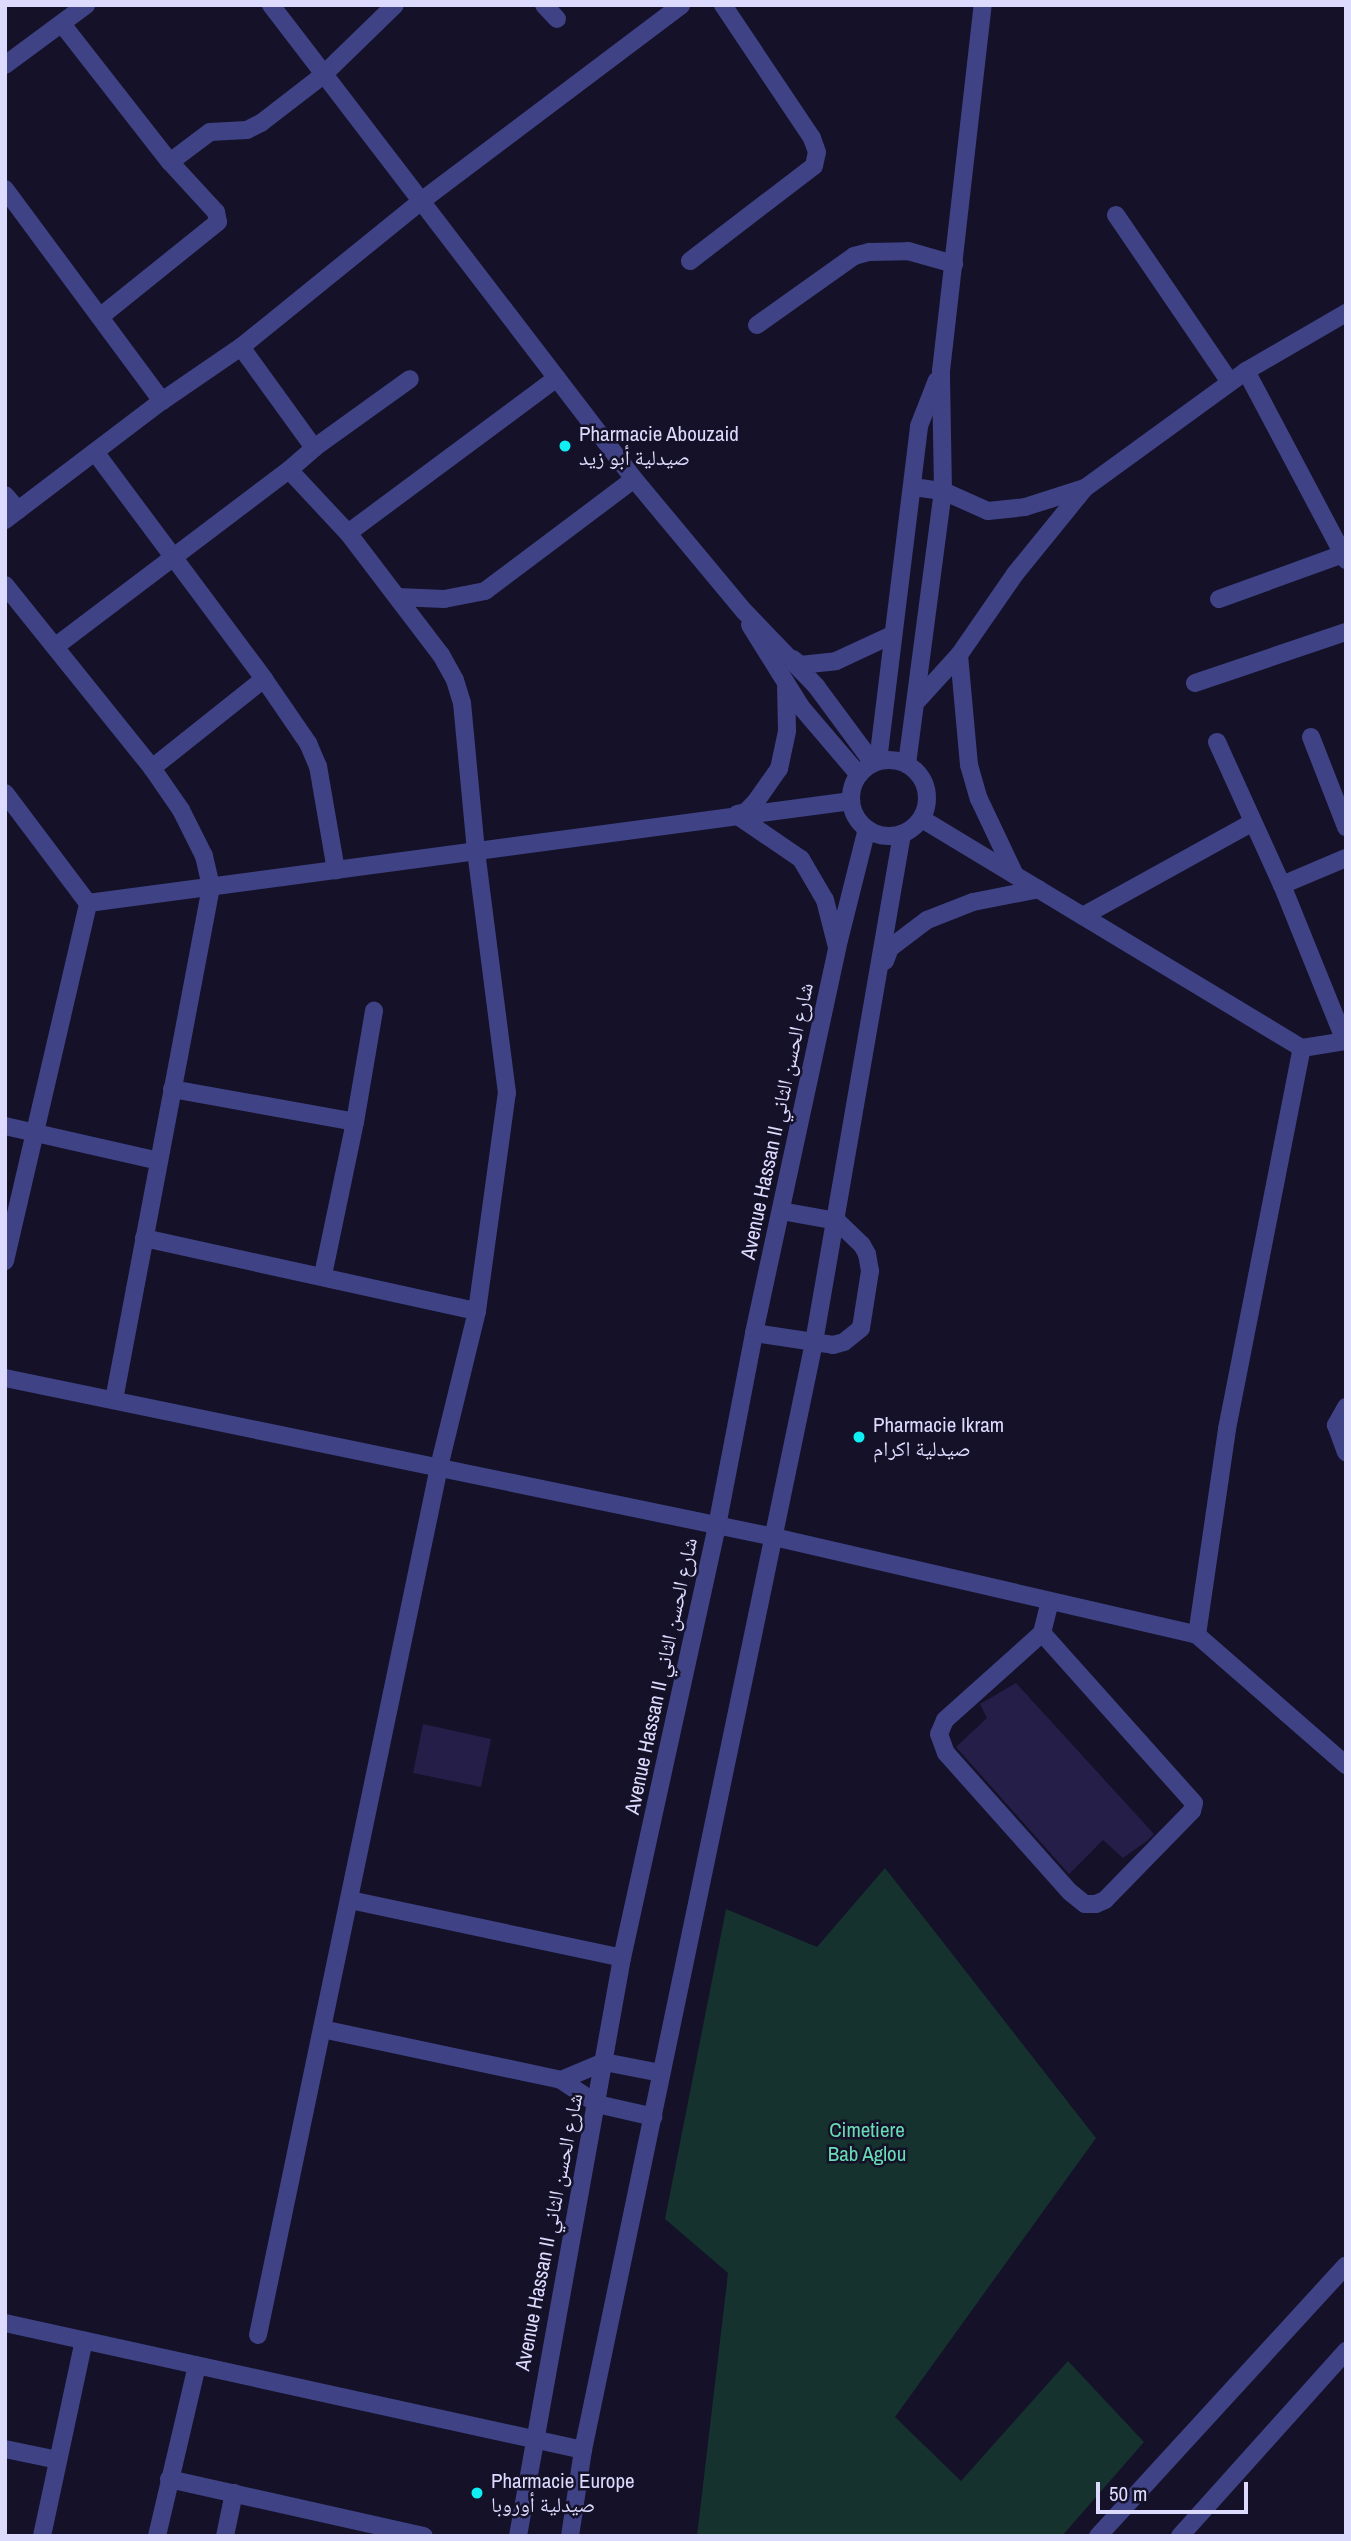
<!DOCTYPE html>
<html>
<head>
<meta charset="utf-8">
<style>
	body { margin:0 }
	#map { position:relative; width:1351px; height:2541px; overflow:hidden; background:#141128; font-family:"Archivo Narrow","Noto Naskh Arabic",sans-serif }
	div>[style] { position:absolute }
	.green>* { inset:0; background:#15322e }
	.building>* { inset:0; background:#241e48 }
	.minor>* { height:18px; margin:-9px; padding:0 9px; transform-origin:9px; border-radius:9px; background:#3f4285 }
	.minor>.ring { margin:-9px; padding:0; box-sizing:content-box; background:none; border:18px solid #3f4285; border-radius:50% }
	.dots>* { width:19px; height:19px; translate:-50% -50%; box-sizing:border-box; border:4px solid #141128; border-radius:50% }
	span { translate:-50% -50%; white-space:nowrap; text-align:center; line-height:1.15; -webkit-text-stroke:5px #141128; paint-order:stroke }
	.poi-label { font-size:21px; color:#dcdafd }
	.left { translate:0 -50%; text-align:left }
	.street-label { font-size:21px; color:#dcdafd }
	.park-label { font-size:21px; color:#69dbb5 }
	.frame { position:absolute; inset:0; border:7px solid #dcdafd; pointer-events:none }
	.scale { position:absolute; left:1096px; top:2482px; width:152px; height:32px; box-sizing:border-box; border:4px solid #dcdafd; border-top:0; padding-left:9px; font-size:21px; line-height:24px; white-space:nowrap; color:#dcdafd; -webkit-text-stroke:5px #141128; paint-order:stroke }
</style>
</head>
<body>
<div id="map">
	<div class="green">
		<i style="clip-path:polygon(885px 1868px,1096px 2138px,895px 2417px,961px 2481px,1068px 2361px,1144px 2442px,1062px 2536px,697px 2536px,728px 2273px,665px 2219px,726px 1909px,817px 1947px)"></i>
	</div>
	<div class="building">
		<i style="clip-path:polygon(1016px 1683px,1154px 1834px,1147px 1841px,1123px 1858px,1103px 1840px,1069px 1874px,956px 1747px,987px 1718px,980px 1704px)"></i>
		<i style="clip-path:polygon(423px 1724px,491px 1739px,481px 1787px,413px 1773px)"></i>
	</div>
	<div class="minor">
		<i style="left:271px;top:5px;width:597px;rotate:52.55deg"></i>
		<i style="left:634px;top:479px;width:173px;rotate:50.2deg"></i>
		<i style="left:745px;top:612px;width:103px;rotate:46.2deg"></i>
		<i style="left:816px;top:686px;width:96px;rotate:53.5deg"></i>
		<i style="left:544px;top:5px;width:19px;rotate:47deg"></i>
		<i style="left:62px;top:24px;width:175px;rotate:52deg"></i>
		<i style="left:170px;top:162px;width:68px;rotate:47.4deg"></i>
		<i style="left:216px;top:212px;width:10px;rotate:79deg"></i>
		<i style="left:218px;top:222px;width:151px;rotate:141.2deg"></i>
		<i style="left:5px;top:65px;width:101px;rotate:-36.5deg"></i>
		<i style="left:170px;top:162px;width:50px;rotate:-36.9deg"></i>
		<i style="left:210px;top:132px;width:37px;rotate:-3deg"></i>
		<i style="left:247px;top:130px;width:16px;rotate:-27deg"></i>
		<i style="left:261px;top:123px;width:78px;rotate:-37.7deg"></i>
		<i style="left:323px;top:75px;width:100px;rotate:-44.2deg"></i>
		<i style="left:5px;top:189px;width:264px;rotate:53.5deg"></i>
		<i style="left:1116px;top:215px;width:202px;rotate:55.7deg"></i>
		<i style="left:690px;top:261px;width:156px;rotate:-37.5deg"></i>
		<i style="left:814px;top:166px;width:14px;rotate:-78deg"></i>
		<i style="left:817px;top:152px;width:15px;rotate:-110deg"></i>
		<i style="left:812px;top:138px;width:160px;rotate:-123.8deg"></i>
		<i style="left:757px;top:325px;width:119px;rotate:-35.4deg"></i>
		<i style="left:854px;top:256px;width:16px;rotate:-15deg"></i>
		<i style="left:869px;top:252px;width:39px;rotate:-1deg"></i>
		<i style="left:908px;top:251px;width:48px;rotate:15.8deg"></i>
		<i style="left:241px;top:347px;width:125px;rotate:54.1deg"></i>
		<i style="left:1246px;top:371px;width:214px;rotate:62.1deg"></i>
		<i style="left:95px;top:452px;width:283px;rotate:53.3deg"></i>
		<i style="left:264px;top:679px;width:78px;rotate:55.5deg"></i>
		<i style="left:308px;top:743px;width:25px;rotate:67deg"></i>
		<i style="left:318px;top:766px;width:106px;rotate:80.2deg"></i>
		<i style="left:913px;top:487px;width:30px;rotate:8deg"></i>
		<i style="left:943px;top:491px;width:49px;rotate:24deg"></i>
		<i style="left:988px;top:511px;width:37px;rotate:-6deg"></i>
		<i style="left:1025px;top:507px;width:63px;rotate:-17.6deg"></i>
		<i style="left:5px;top:495px;width:20px;rotate:49deg"></i>
		<i style="left:5px;top:520px;width:197px;rotate:-37.2deg"></i>
		<i style="left:162px;top:401px;width:96px;rotate:-34.4deg"></i>
		<i style="left:241px;top:347px;width:230px;rotate:-39deg"></i>
		<i style="left:420px;top:202px;width:327px;rotate:-37deg"></i>
		<i style="left:348px;top:533px;width:260px;rotate:-36.6deg"></i>
		<i style="left:5px;top:585px;width:235px;rotate:51.2deg"></i>
		<i style="left:152px;top:768px;width:51px;rotate:55.4deg"></i>
		<i style="left:181px;top:810px;width:51px;rotate:63.4deg"></i>
		<i style="left:204px;top:856px;width:32px;rotate:77deg"></i>
		<i style="left:211px;top:887px;width:522px;rotate:100.71deg"></i>
		<i style="left:398px;top:597px;width:46px;rotate:2.5deg"></i>
		<i style="left:444px;top:599px;width:42px;rotate:-11deg"></i>
		<i style="left:485px;top:591px;width:186px;rotate:-36.9deg"></i>
		<i style="left:1219px;top:599px;width:132px;rotate:-19.9deg"></i>
		<i style="left:750px;top:625px;width:97px;rotate:58.1deg"></i>
		<i style="left:801px;top:707px;width:89px;rotate:49.5deg"></i>
		<i style="left:56px;top:646px;width:292px;rotate:-37.1deg"></i>
		<i style="left:289px;top:470px;width:33px;rotate:-41deg"></i>
		<i style="left:314px;top:448px;width:118px;rotate:-35.7deg"></i>
		<i style="left:959px;top:655px;width:110px;rotate:84.8deg"></i>
		<i style="left:969px;top:765px;width:35px;rotate:74deg"></i>
		<i style="left:979px;top:799px;width:84px;rotate:64.7deg"></i>
		<i style="left:793px;top:659px;width:9px;rotate:41deg"></i>
		<i style="left:800px;top:665px;width:36px;rotate:-6deg"></i>
		<i style="left:836px;top:661px;width:62px;rotate:-24.9deg"></i>
		<i style="left:1195px;top:683px;width:159px;rotate:-18.7deg"></i>
		<i style="left:918px;top:700px;width:61px;rotate:-47.7deg"></i>
		<i style="left:959px;top:655px;width:98px;rotate:-55.3deg"></i>
		<i style="left:1015px;top:574px;width:111px;rotate:-50.9deg"></i>
		<i style="left:1085px;top:488px;width:199px;rotate:-36deg"></i>
		<i style="left:1246px;top:371px;width:116px;rotate:-30.1deg"></i>
		<i style="left:1311px;top:737px;width:97px;rotate:68.7deg"></i>
		<i style="left:1217px;top:742px;width:157px;rotate:65.6deg"></i>
		<i style="left:1282px;top:885px;width:168px;rotate:68deg"></i>
		<i class="ring" style="left:851px;top:760px;width:58px;height:58px"></i>
		<i style="left:878px;top:761px;width:337px;rotate:-83deg"></i>
		<i style="left:919px;top:426px;width:49px;rotate:-68.6deg"></i>
		<i style="left:907px;top:764px;width:275px;rotate:-82.5deg"></i>
		<i style="left:943px;top:491px;width:120px;rotate:-91deg"></i>
		<i style="left:941px;top:371px;width:368px;rotate:-83.5deg"></i>
		<i style="left:152px;top:768px;width:143px;rotate:-38.5deg"></i>
		<i style="left:5px;top:793px;width:138px;rotate:53deg"></i>
		<i style="left:737px;top:814px;width:9px;rotate:-13deg"></i>
		<i style="left:746px;top:812px;width:16px;rotate:-47deg"></i>
		<i style="left:757px;top:800px;width:38px;rotate:-55deg"></i>
		<i style="left:779px;top:769px;width:39px;rotate:-78deg"></i>
		<i style="left:787px;top:731px;width:48px;rotate:-91.2deg"></i>
		<i style="left:738px;top:816px;width:76px;rotate:34.3deg"></i>
		<i style="left:801px;top:859px;width:48px;rotate:59.7deg"></i>
		<i style="left:825px;top:900px;width:49px;rotate:75.7deg"></i>
		<i style="left:922px;top:819px;width:444px;rotate:31.1deg"></i>
		<i style="left:1302px;top:1048px;width:45px;rotate:-9deg"></i>
		<i style="left:1282px;top:885px;width:69px;rotate:-22.9deg"></i>
		<i style="left:88px;top:903px;width:770px;rotate:-7.61deg"></i>
		<i style="left:1083px;top:916px;width:194px;rotate:-28.9deg"></i>
		<i style="left:885px;top:961px;width:14px;rotate:-69deg"></i>
		<i style="left:890px;top:948px;width:46px;rotate:-37.1deg"></i>
		<i style="left:927px;top:920px;width:49px;rotate:-21.4deg"></i>
		<i style="left:973px;top:902px;width:67px;rotate:-11.1deg"></i>
		<i style="left:172px;top:1089px;width:186px;rotate:10.2deg"></i>
		<i style="left:5px;top:1126px;width:158px;rotate:12.8deg"></i>
		<i style="left:144px;top:1238px;width:341px;rotate:12.4deg"></i>
		<i style="left:5px;top:1261px;width:367px;rotate:-76.9deg"></i>
		<i style="left:323px;top:1275px;width:156px;rotate:-78.2deg"></i>
		<i style="left:355px;top:1122px;width:113px;rotate:-80.3deg"></i>
		<i style="left:754px;top:1333px;width:80px;rotate:8.6deg"></i>
		<i style="left:833px;top:1345px;width:11px;rotate:-15deg"></i>
		<i style="left:844px;top:1342px;width:22px;rotate:-39deg"></i>
		<i style="left:861px;top:1328px;width:58px;rotate:-81deg"></i>
		<i style="left:870px;top:1271px;width:17px;rotate:-100deg"></i>
		<i style="left:867px;top:1254px;width:10px;rotate:-119deg"></i>
		<i style="left:862px;top:1245px;width:35px;rotate:-136deg"></i>
		<i style="left:837px;top:1221px;width:57px;rotate:-169.9deg"></i>
		<i style="left:5px;top:1378px;width:785px;rotate:11.68deg"></i>
		<i style="left:774px;top:1537px;width:434px;rotate:13deg"></i>
		<i style="left:1197px;top:1635px;width:198px;rotate:41.1deg"></i>
		<i style="left:1346px;top:1407px;width:21px;rotate:119deg"></i>
		<i style="left:1336px;top:1425px;width:29px;rotate:70deg"></i>
		<i style="left:1042px;top:1633px;width:130px;rotate:138.1deg"></i>
		<i style="left:945px;top:1720px;width:15px;rotate:113deg"></i>
		<i style="left:939px;top:1734px;width:20px;rotate:70deg"></i>
		<i style="left:946px;top:1753px;width:186px;rotate:48.3deg"></i>
		<i style="left:1070px;top:1892px;width:19px;rotate:39deg"></i>
		<i style="left:1085px;top:1904px;width:11px"></i>
		<i style="left:1096px;top:1904px;width:10px;rotate:-24deg"></i>
		<i style="left:1105px;top:1900px;width:124px;rotate:-45.7deg"></i>
		<i style="left:1192px;top:1811px;width:8px;rotate:-76deg"></i>
		<i style="left:1194px;top:1803px;width:228px;rotate:-131.8deg"></i>
		<i style="left:1042px;top:1633px;width:32px;rotate:-76deg"></i>
		<i style="left:1197px;top:1635px;width:208px;rotate:-81.7deg"></i>
		<i style="left:1227px;top:1429px;width:388px;rotate:-78.9deg"></i>
		<i style="left:350px;top:1900px;width:278px;rotate:12deg"></i>
		<i style="left:322px;top:2029px;width:244px;rotate:12deg"></i>
		<i style="left:561px;top:2080px;width:43px;rotate:33.7deg"></i>
		<i style="left:597px;top:2104px;width:58px;rotate:12.8deg"></i>
		<i style="left:561px;top:2080px;width:47px;rotate:-22.7deg"></i>
		<i style="left:604px;top:2062px;width:58px;rotate:10.9deg"></i>
		<i style="left:5px;top:2323px;width:592px;rotate:12.39deg"></i>
		<i style="left:258px;top:2335px;width:887px;rotate:-78.22deg"></i>
		<i style="left:439px;top:1467px;width:161px;rotate:-76.3deg"></i>
		<i style="left:477px;top:1311px;width:220px;rotate:-82.2deg"></i>
		<i style="left:507px;top:1093px;width:244px;rotate:-97.3deg"></i>
		<i style="left:476px;top:851px;width:149px;rotate:-95.4deg"></i>
		<i style="left:462px;top:703px;width:24px;rotate:-107deg"></i>
		<i style="left:455px;top:680px;width:29px;rotate:-119deg"></i>
		<i style="left:441px;top:655px;width:153px;rotate:-127.3deg"></i>
		<i style="left:348px;top:533px;width:86px;rotate:-133.1deg"></i>
		<i style="left:5px;top:2449px;width:54px;rotate:11.7deg"></i>
		<i style="left:169px;top:2479px;width:261px;rotate:12.6deg"></i>
		<i style="left:42px;top:2536px;width:200px;rotate:-77.9deg"></i>
		<i style="left:157px;top:2536px;width:175px;rotate:-76.8deg"></i>
		<i style="left:225px;top:2536px;width:44px;rotate:-78.2deg"></i>
		<i style="left:518px;top:2536px;width:587px;rotate:-79.8deg"></i>
		<i style="left:622px;top:1958px;width:442px;rotate:-77.6deg"></i>
		<i style="left:717px;top:1526px;width:197px;rotate:-79.1deg"></i>
		<i style="left:754px;top:1333px;width:394px;rotate:-77.8deg"></i>
		<i style="left:837px;top:948px;width:123px;rotate:-75.9deg"></i>
		<i style="left:570px;top:2536px;width:87px;rotate:-81.4deg"></i>
		<i style="left:583px;top:2450px;width:1132px;rotate:-78.22deg"></i>
		<i style="left:814px;top:1342px;width:516px;rotate:-80.17deg"></i>
		<i style="left:1098px;top:2536px;width:367px;rotate:-47.5deg"></i>
		<i style="left:1180px;top:2536px;width:249px;rotate:-48.1deg"></i>
	</div>
	<div class="dots">
		<i style="left:565px;top:446px;background:#10eff3"></i>
		<i style="left:859px;top:1437px;background:#10eff3"></i>
		<i style="left:477px;top:2493px;background:#10eff3"></i>
	</div>
	<div class="poi-label">
		<span class="left" style="left:579px;top:446px">Pharmacie Abouzaid<br>صيدلية أبو زيد</span>
		<span class="left" style="left:873px;top:1437px">Pharmacie Ikram<br>صيدلية اكرام</span>
		<span class="left" style="left:491px;top:2493px">Pharmacie Europe<br>صيدلية أوروبا</span>
	</div>
	<div class="street-label">
		<span style="left:777px;top:1121px;rotate:-78deg">Avenue Hassan II شارع الحسن الثاني</span>
		<span style="left:661px;top:1676px;rotate:-78deg">Avenue Hassan II شارع الحسن الثاني</span>
		<span style="left:549px;top:2232px;rotate:-79deg">Avenue Hassan II شارع الحسن الثاني</span>
	</div>
	<div class="park-label">
		<span style="left:867px;top:2142px">Cimetiere<br>Bab Aglou</span>
	</div>
	<div class="frame"></div>
	<div class="scale">50 m</div>
</div>
</body>
</html>
